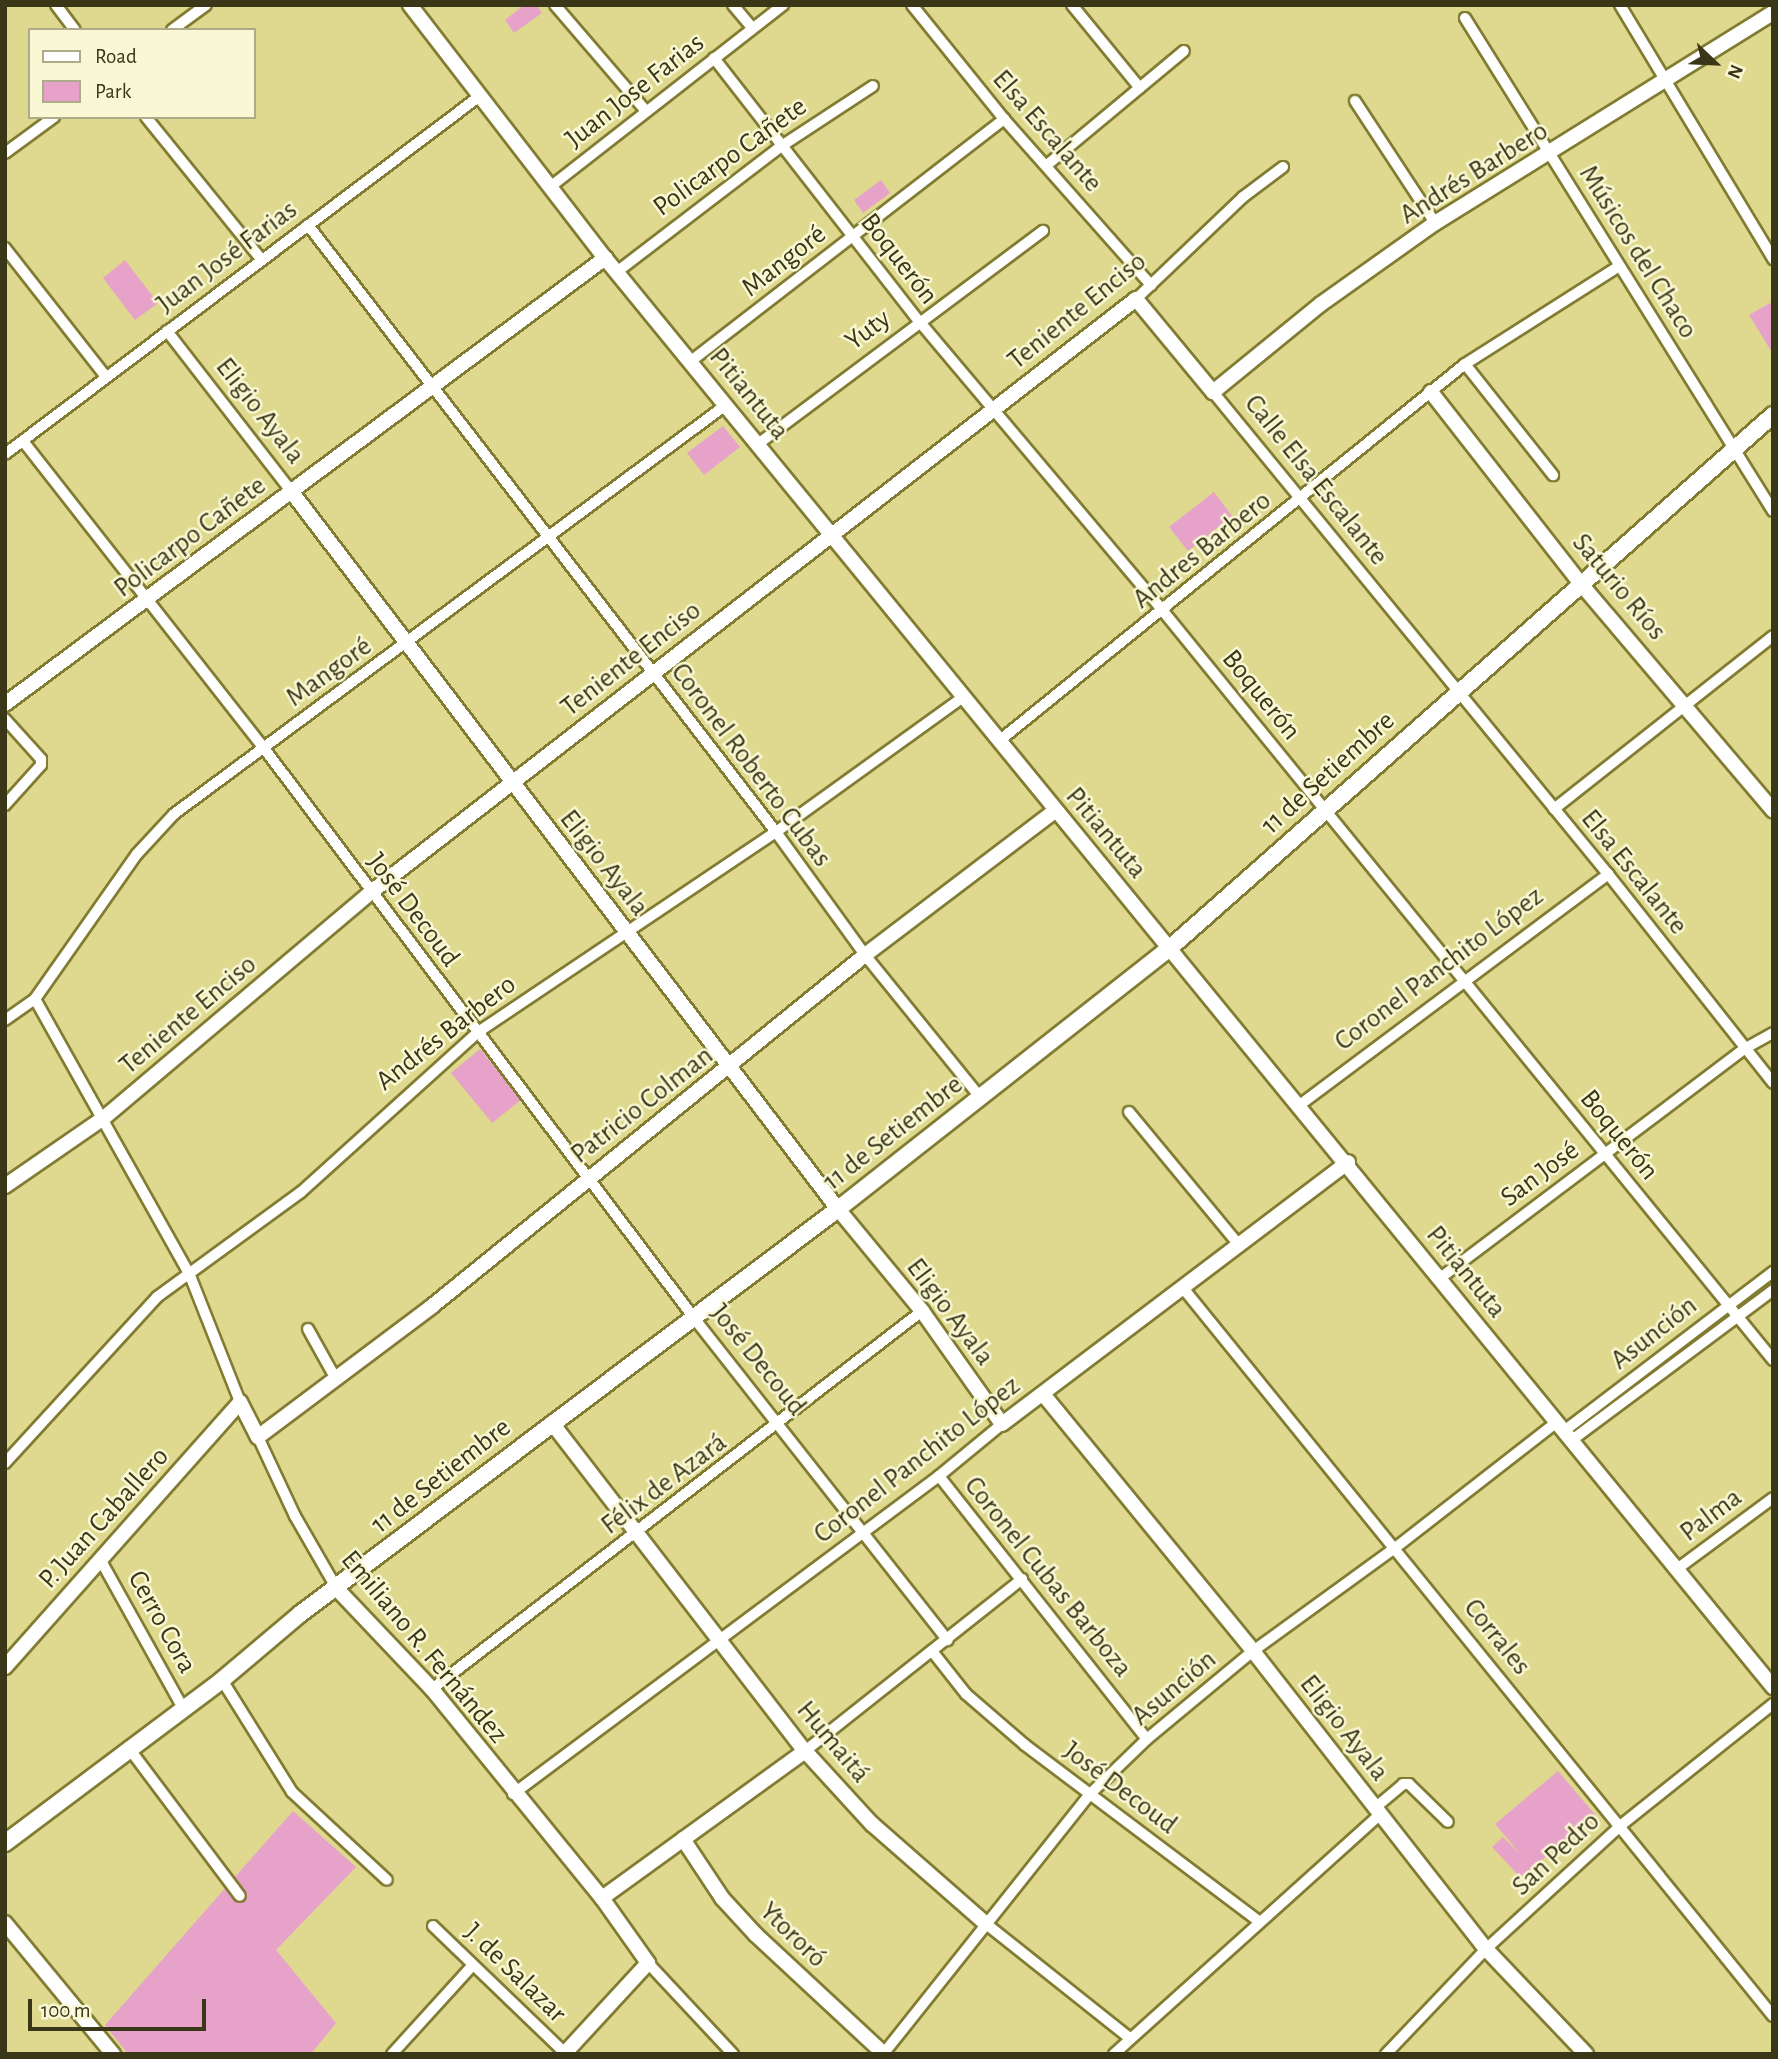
<!DOCTYPE html>
<html>
<head>
<meta charset="utf-8">
<style>
	body { margin:0 }
	#map { position:relative; width:1778px; height:2059px; overflow:hidden; background:#ded98e; font-family:"Alegreya Sans",sans-serif }
	div>[style] { position:absolute }
	.green>* { inset:0; background:#e7a2c9 }
	.roads { filter:drop-shadow(2px 0 #817c32) drop-shadow(-2px 0 #817c32) drop-shadow(0 2px #817c32) drop-shadow(0 -2px #817c32) }
	.minor>* { height:10px; margin:-5px; padding:0 5px; transform-origin:5px; border-radius:5px; background:#fff }
	.tertiary>* { height:14px; margin:-7px; padding:0 7px; transform-origin:7px; border-radius:7px; background:#fff }
	.secondary>* { height:16px; margin:-8px; padding:0 8px; transform-origin:8px; border-radius:8px; background:#fff }
	span { translate:-50% -50%; white-space:nowrap; text-align:center; line-height:1.15; -webkit-text-stroke:5px #faf8d4; paint-order:stroke }
	.street-label { font-size:28px; color:#393718 }
	.frame { position:absolute; inset:0; border:7px solid #393718; pointer-events:none }
	.legend { position:absolute; left:28px; top:28px; width:228px; height:91px; box-sizing:border-box; background:#faf8d4; border:2px solid #adab89; margin:0; padding:9px 12px; list-style:none; font-size:21px; color:#393718 }
	.legend li { display:flex; align-items:center; gap:14px; height:35px }
	.legend b { width:35px; border:2px solid #adab89 }
	.north { position:absolute; left:1680px; top:28px; width:70px; height:70px; -webkit-text-stroke:5px #faf8d4; paint-order:stroke; rotate:113deg; font-size:19px; font-weight:700; line-height:28px; text-align:center; color:#393718 }
	.north::after { content:''; display:block; margin:auto; width:24px; height:32px; background:#393718; clip-path:polygon(50% 0,100% 100%,50% 72%,0 100%) }
	.scale { position:absolute; left:28px; top:1999px; width:178px; height:32px; box-sizing:border-box; border:4px solid #393718; border-top:0; padding-left:9px; font-size:21px; line-height:24px; white-space:nowrap; color:#393718; -webkit-text-stroke:5px #faf8d4; paint-order:stroke }
</style>
</head>
<body>
<div id="map">
	<div class="green">
		<i style="clip-path:polygon(524px 5px,536px 5px,542px 13px,514px 33px,505px 20px)"></i>
		<i style="clip-path:polygon(881px 180px,890px 193px,863px 213px,854px 200px)"></i>
		<i style="clip-path:polygon(125px 260px,158px 303px,135px 320px,103px 278px)"></i>
		<i style="clip-path:polygon(1770px 303px,1773px 307px,1773px 354px,1749px 315px)"></i>
		<i style="clip-path:polygon(723px 426px,740px 447px,704px 475px,687px 453px)"></i>
		<i style="clip-path:polygon(1214px 492px,1232px 516px,1188px 551px,1169px 527px)"></i>
		<i style="clip-path:polygon(480px 1049px,521px 1100px,492px 1123px,451px 1073px)"></i>
		<i style="clip-path:polygon(1558px 1771px,1597px 1817px,1520px 1877px,1492px 1847px,1503px 1837px,1522px 1856px,1495px 1824px)"></i>
		<i style="clip-path:polygon(293px 1811px,356px 1867px,276px 1950px,336px 2023px,311px 2054px,128px 2054px,105px 2025px)"></i>
	</div>
	<div class="roads">
		<div class="minor">
			<i style="left:56px;top:5px;width:31px;rotate:53deg"></i>
			<i style="left:555px;top:5px;width:140px;rotate:49.4deg"></i>
			<i style="left:733px;top:5px;width:30px;rotate:50deg"></i>
			<i style="left:912px;top:5px;width:146px;rotate:51.1deg"></i>
			<i style="left:1004px;top:119px;width:222px;rotate:48.5deg"></i>
			<i style="left:1072px;top:5px;width:107px;rotate:50.7deg"></i>
			<i style="left:1620px;top:5px;width:297px;rotate:58.9deg"></i>
			<i style="left:1465px;top:18px;width:581px;rotate:58.01deg"></i>
			<i style="left:172px;top:30px;width:42px;rotate:-36.3deg"></i>
			<i style="left:714px;top:58px;width:333px;rotate:52.1deg"></i>
			<i style="left:919px;top:321px;width:379px;rotate:49.9deg"></i>
			<i style="left:1163px;top:611px;width:966px;rotate:50.84deg"></i>
			<i style="left:1355px;top:101px;width:146px;rotate:56.7deg"></i>
			<i style="left:146px;top:117px;width:184px;rotate:51deg"></i>
			<i style="left:5px;top:153px;width:61px;rotate:-36.3deg"></i>
			<i style="left:1047px;top:165px;width:178px;rotate:-39.8deg"></i>
			<i style="left:550px;top:187px;width:296px;rotate:-38deg"></i>
			<i style="left:308px;top:225px;width:766px;rotate:52.37deg"></i>
			<i style="left:776px;top:832px;width:152px;rotate:54.1deg"></i>
			<i style="left:865px;top:955px;width:184px;rotate:51deg"></i>
			<i style="left:5px;top:248px;width:164px;rotate:51.9deg"></i>
			<i style="left:618px;top:271px;width:204px;rotate:-37.4deg"></i>
			<i style="left:780px;top:147px;width:111px;rotate:-33.3deg"></i>
			<i style="left:1136px;top:299px;width:148px;rotate:-43.6deg"></i>
			<i style="left:1243px;top:197px;width:50px;rotate:-36.9deg"></i>
			<i style="left:167px;top:331px;width:202px;rotate:52.2deg"></i>
			<i style="left:691px;top:361px;width:396px;rotate:-37.7deg"></i>
			<i style="left:1465px;top:364px;width:142px;rotate:51.6deg"></i>
			<i style="left:1213px;top:392px;width:623px;rotate:50.67deg"></i>
			<i style="left:1608px;top:874px;width:266px;rotate:51.7deg"></i>
			<i style="left:23px;top:441px;width:389px;rotate:51.9deg"></i>
			<i style="left:263px;top:747px;width:715px;rotate:52.95deg"></i>
			<i style="left:694px;top:1318px;width:410px;rotate:51.8deg"></i>
			<i style="left:758px;top:444px;width:356px;rotate:-36.8deg"></i>
			<i style="left:5px;top:454px;width:591px;rotate:-37.02deg"></i>
			<i style="left:5px;top:719px;width:54px;rotate:48deg"></i>
			<i style="left:41px;top:759px;width:6px;rotate:90deg"></i>
			<i style="left:41px;top:765px;width:54px;rotate:132deg"></i>
			<i style="left:999px;top:741px;width:599px;rotate:-38.97deg"></i>
			<i style="left:1465px;top:364px;width:181px;rotate:-32.4deg"></i>
			<i style="left:1554px;top:809px;width:279px;rotate:-38.3deg"></i>
			<i style="left:35px;top:999px;width:314px;rotate:60.7deg"></i>
			<i style="left:189px;top:1273px;width:139px;rotate:68.4deg"></i>
			<i style="left:5px;top:1020px;width:37px;rotate:-35deg"></i>
			<i style="left:35px;top:999px;width:177px;rotate:-54.9deg"></i>
			<i style="left:137px;top:854px;width:54px;rotate:-47.2deg"></i>
			<i style="left:174px;top:814px;width:687px;rotate:-36.54deg"></i>
			<i style="left:1301px;top:1104px;width:384px;rotate:-36.8deg"></i>
			<i style="left:1129px;top:1112px;width:173px;rotate:50.4deg"></i>
			<i style="left:1439px;top:1279px;width:382px;rotate:-37deg"></i>
			<i style="left:1744px;top:1049px;width:33px;rotate:-29deg"></i>
			<i style="left:1183px;top:1288px;width:937px;rotate:50.98deg"></i>
			<i style="left:308px;top:1329px;width:57px;rotate:60.8deg"></i>
			<i style="left:1564px;top:1431px;width:263px;rotate:-37.3deg"></i>
			<i style="left:258px;top:1437px;width:87px;rotate:64.9deg"></i>
			<i style="left:295px;top:1516px;width:84px;rotate:60.1deg"></i>
			<i style="left:1572px;top:1440px;width:251px;rotate:-36.7deg"></i>
			<i style="left:5px;top:1463px;width:225px;rotate:-47.5deg"></i>
			<i style="left:157px;top:1297px;width:178px;rotate:-36.1deg"></i>
			<i style="left:301px;top:1192px;width:239px;rotate:-42.1deg"></i>
			<i style="left:478px;top:1032px;width:359px;rotate:-33.9deg"></i>
			<i style="left:776px;top:832px;width:231px;rotate:-35.8deg"></i>
			<i style="left:939px;top:1476px;width:335px;rotate:51.7deg"></i>
			<i style="left:100px;top:1559px;width:171px;rotate:60.9deg"></i>
			<i style="left:1677px;top:1569px;width:119px;rotate:-36.5deg"></i>
			<i style="left:932px;top:1651px;width:55px;rotate:51.7deg"></i>
			<i style="left:966px;top:1694px;width:78px;rotate:40.8deg"></i>
			<i style="left:1025px;top:1745px;width:294px;rotate:37deg"></i>
			<i style="left:222px;top:1680px;width:132px;rotate:58deg"></i>
			<i style="left:292px;top:1792px;width:129px;rotate:42.8deg"></i>
			<i style="left:432px;top:1689px;width:619px;rotate:-37.65deg"></i>
			<i style="left:128px;top:1747px;width:186px;rotate:53.1deg"></i>
			<i style="left:805px;top:1751px;width:277px;rotate:-38.4deg"></i>
			<i style="left:513px;top:1794px;width:532px;rotate:-36.74deg"></i>
			<i style="left:939px;top:1476px;width:82px;rotate:-39.5deg"></i>
			<i style="left:1376px;top:1807px;width:35px;rotate:-40deg"></i>
			<i style="left:1403px;top:1784px;width:6px"></i>
			<i style="left:1409px;top:1784px;width:54px;rotate:44.3deg"></i>
			<i style="left:985px;top:1923px;width:186px;rotate:38.5deg"></i>
			<i style="left:433px;top:1926px;width:183px;rotate:43.9deg"></i>
			<i style="left:648px;top:1963px;width:125px;rotate:47deg"></i>
			<i style="left:884px;top:2053px;width:331px;rotate:-51.5deg"></i>
			<i style="left:1090px;top:1794px;width:79px;rotate:-44deg"></i>
			<i style="left:1147px;top:1739px;width:138px;rotate:-39.7deg"></i>
			<i style="left:1253px;top:1651px;width:175px;rotate:-36deg"></i>
			<i style="left:1395px;top:1548px;width:205px;rotate:-37.9deg"></i>
			<i style="left:392px;top:2054px;width:119px;rotate:-47.7deg"></i>
			<i style="left:1114px;top:2054px;width:359px;rotate:-42deg"></i>
			<i style="left:1386px;top:2054px;width:145px;rotate:-46.4deg"></i>
			<i style="left:1486px;top:1949px;width:182px;rotate:-42.5deg"></i>
			<i style="left:1620px;top:1826px;width:196px;rotate:-38.6deg"></i>
		</div>
		<div class="tertiary">
			<i style="left:410px;top:5px;width:319px;rotate:52.4deg"></i>
			<i style="left:605px;top:258px;width:1846px;rotate:50.74deg"></i>
			<i style="left:1431px;top:392px;width:244px;rotate:52deg"></i>
			<i style="left:1581px;top:584px;width:297px;rotate:49.7deg"></i>
			<i style="left:291px;top:491px;width:903px;rotate:52.7deg"></i>
			<i style="left:838px;top:1209px;width:132px;rotate:50.5deg"></i>
			<i style="left:922px;top:1311px;width:138px;rotate:54.7deg"></i>
			<i style="left:1002px;top:1424px;width:434px;rotate:-37.1deg"></i>
			<i style="left:5px;top:704px;width:748px;rotate:-36.62deg"></i>
			<i style="left:5px;top:1186px;width:121px;rotate:-34.6deg"></i>
			<i style="left:105px;top:1117px;width:347px;rotate:-40.2deg"></i>
			<i style="left:370px;top:893px;width:969px;rotate:-37.79deg"></i>
			<i style="left:1136px;top:299px;width:121px;rotate:50.4deg"></i>
			<i style="left:1213px;top:392px;width:139px;rotate:-39.2deg"></i>
			<i style="left:1321px;top:304px;width:140px;rotate:-35.4deg"></i>
			<i style="left:1435px;top:223px;width:398px;rotate:-31.9deg"></i>
			<i style="left:1043px;top:1394px;width:332px;rotate:50.7deg"></i>
			<i style="left:1253px;top:1651px;width:378px;rotate:52deg"></i>
			<i style="left:1486px;top:1949px;width:145px;rotate:46.4deg"></i>
			<i style="left:552px;top:1423px;width:414px;rotate:52.4deg"></i>
			<i style="left:805px;top:1751px;width:99px;rotate:47.5deg"></i>
			<i style="left:872px;top:1824px;width:150px;rotate:41.2deg"></i>
			<i style="left:337px;top:1589px;width:138px;rotate:46.5deg"></i>
			<i style="left:432px;top:1689px;width:269px;rotate:50.9deg"></i>
			<i style="left:602px;top:1898px;width:80px;rotate:54.7deg"></i>
			<i style="left:648px;top:1963px;width:124px;rotate:132.7deg"></i>
			<i style="left:5px;top:1667px;width:354px;rotate:-48.4deg"></i>
			<i style="left:240px;top:1402px;width:39px;rotate:63deg"></i>
			<i style="left:258px;top:1437px;width:216px;rotate:-36.9deg"></i>
			<i style="left:431px;top:1307px;width:559px;rotate:-39.04deg"></i>
			<i style="left:865px;top:955px;width:238px;rotate:-37.2deg"></i>
			<i style="left:683px;top:1839px;width:71px;rotate:56.5deg"></i>
			<i style="left:722px;top:1898px;width:50px;rotate:47.4deg"></i>
			<i style="left:756px;top:1935px;width:175px;rotate:42.9deg"></i>
			<i style="left:602px;top:1898px;width:251px;rotate:-35.9deg"></i>
			<i style="left:5px;top:1923px;width:170px;rotate:50.5deg"></i>
		</div>
		<div class="secondary">
			<i style="left:5px;top:1843px;width:271px;rotate:-36.9deg"></i>
			<i style="left:222px;top:1680px;width:102px;rotate:-40.2deg"></i>
			<i style="left:300px;top:1614px;width:673px;rotate:-36.97deg"></i>
			<i style="left:838px;top:1209px;width:424px;rotate:-38.2deg"></i>
			<i style="left:1171px;top:947px;width:803px;rotate:-41.47deg"></i>
		</div>
	</div>
	<div class="street-label">
		<span style="left:635px;top:91px;rotate:-38deg">Juan Jose Farias</span>
		<span style="left:1047px;top:131px;rotate:49deg">Elsa Escalante</span>
		<span style="left:730px;top:157px;rotate:-36deg">Policarpo Cañete</span>
		<span style="left:1474px;top:173px;rotate:-32deg">Andrés Barbero</span>
		<span style="left:1638px;top:252px;rotate:58deg">Músicos del Chaco</span>
		<span style="left:227px;top:257px;rotate:-37deg">Juan José Farias</span>
		<span style="left:899px;top:259px;rotate:52deg">Boquerón</span>
		<span style="left:784px;top:261px;rotate:-38deg">Mangoré</span>
		<span style="left:1077px;top:311px;rotate:-39deg">Teniente Enciso</span>
		<span style="left:868px;top:330px;rotate:-37deg">Yuty</span>
		<span style="left:749px;top:394px;rotate:51deg">Pitiantuta</span>
		<span style="left:260px;top:411px;rotate:52deg">Eligio Ayala</span>
		<span style="left:1316px;top:480px;rotate:51deg">Calle Elsa Escalante</span>
		<span style="left:190px;top:537px;rotate:-37deg">Policarpo Cañete</span>
		<span style="left:1202px;top:550px;rotate:-39deg">Andres Barbero</span>
		<span style="left:1619px;top:587px;rotate:50deg">Saturio Ríos</span>
		<span style="left:631px;top:659px;rotate:-38deg">Teniente Enciso</span>
		<span style="left:329px;top:672px;rotate:-36deg">Mangoré</span>
		<span style="left:1261px;top:695px;rotate:51deg">Boquerón</span>
		<span style="left:751px;top:765px;rotate:53deg">Coronel Roberto Cubas</span>
		<span style="left:1328px;top:773px;rotate:-42deg">11 de Setiembre</span>
		<span style="left:1106px;top:833px;rotate:50deg">Pitiantuta</span>
		<span style="left:604px;top:863px;rotate:52deg">Eligio Ayala</span>
		<span style="left:1634px;top:872px;rotate:51deg">Elsa Escalante</span>
		<span style="left:413px;top:910px;rotate:53deg">José Decoud</span>
		<span style="left:1439px;top:969px;rotate:-37deg">Coronel Panchito López</span>
		<span style="left:188px;top:1015px;rotate:-40deg">Teniente Enciso</span>
		<span style="left:446px;top:1033px;rotate:-38deg">Andrés Barbero</span>
		<span style="left:642px;top:1105px;rotate:-38deg">Patricio Colman</span>
		<span style="left:893px;top:1133px;rotate:-38deg">11 de Setiembre</span>
		<span style="left:1619px;top:1135px;rotate:51deg">Boquerón</span>
		<span style="left:1540px;top:1174px;rotate:-37deg">San José</span>
		<span style="left:1466px;top:1272px;rotate:51deg">Pitiantuta</span>
		<span style="left:950px;top:1312px;rotate:53deg">Eligio Ayala</span>
		<span style="left:1654px;top:1333px;rotate:-38deg">Asunción</span>
		<span style="left:758px;top:1360px;rotate:51deg">José Decoud</span>
		<span style="left:917px;top:1460px;rotate:-38deg">Coronel Panchito López</span>
		<span style="left:441px;top:1476px;rotate:-38deg">11 de Setiembre</span>
		<span style="left:664px;top:1484px;rotate:-37deg">Félix de Azará</span>
		<span style="left:1711px;top:1515px;rotate:-37deg">Palma</span>
		<span style="left:104px;top:1518px;rotate:-48deg">P. Juan Caballero</span>
		<span style="left:1048px;top:1577px;rotate:51deg">Coronel Cubas Barboza</span>
		<span style="left:162px;top:1622px;rotate:61deg">Cerro Cora</span>
		<span style="left:1497px;top:1637px;rotate:51deg">Corrales</span>
		<span style="left:424px;top:1647px;rotate:50deg">Emiliano R. Fernández</span>
		<span style="left:1174px;top:1688px;rotate:-40deg">Asunción</span>
		<span style="left:1344px;top:1728px;rotate:52deg">Eligio Ayala</span>
		<span style="left:833px;top:1742px;rotate:50deg">Humaitá</span>
		<span style="left:1120px;top:1788px;rotate:37deg">José Decoud</span>
		<span style="left:1556px;top:1854px;rotate:-43deg">San Pedro</span>
		<span style="left:793px;top:1935px;rotate:44deg">Ytororó</span>
		<span style="left:515px;top:1973px;rotate:44deg">J. de Salazar</span>
	</div>
	<div class="frame"></div>
	<ul class="legend">
	<li><b style="height:9px;background:#fff"></b>Road</li>
	<li><b style="height:19px;background:#e7a2c9"></b>Park</li>
	</ul>
	<div class="north">N</div>
	<div class="scale">100 m</div>
</div>
</body>
</html>
